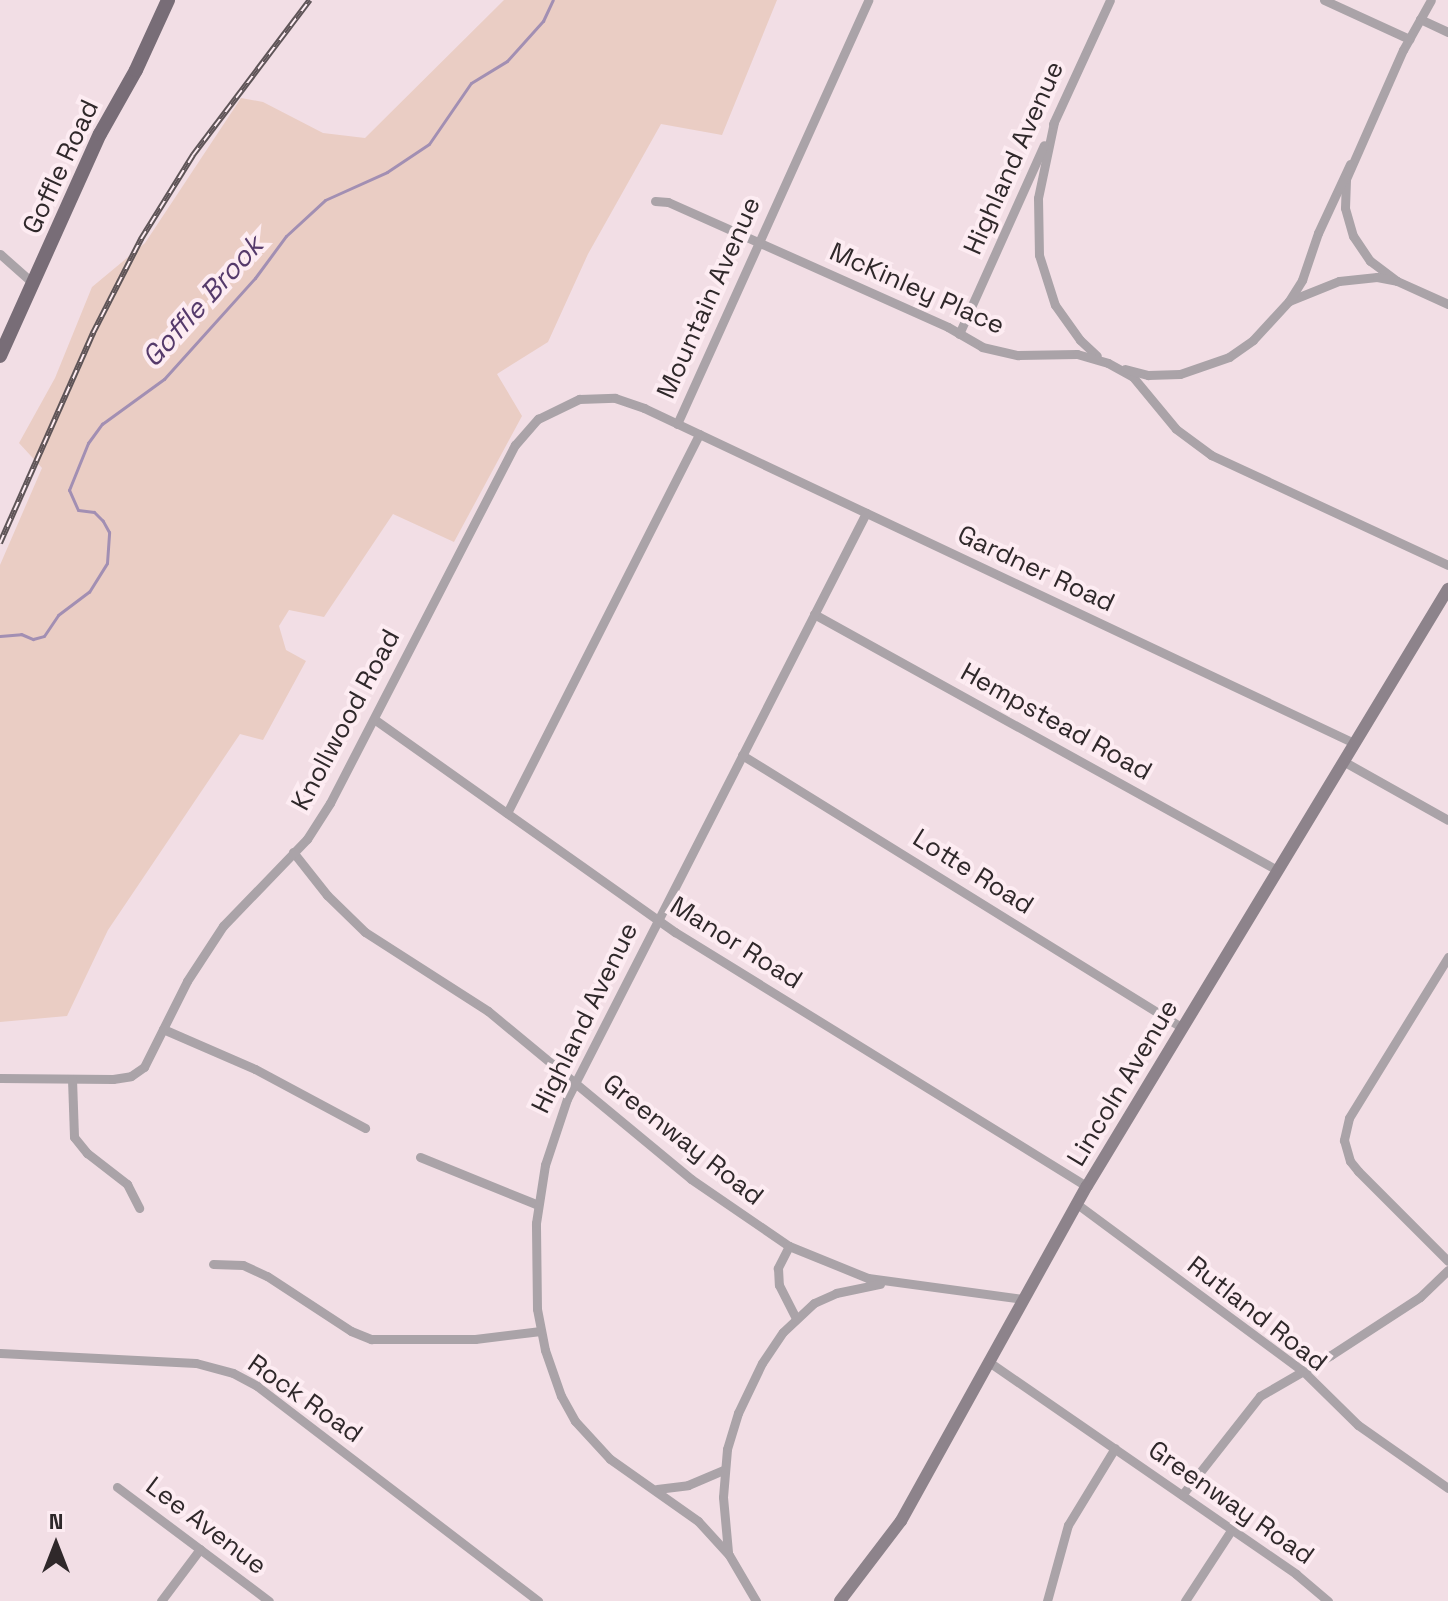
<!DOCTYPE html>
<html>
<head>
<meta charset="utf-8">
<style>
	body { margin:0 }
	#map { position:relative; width:1448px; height:1601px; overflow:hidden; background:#f2dee5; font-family:"Space Grotesk",sans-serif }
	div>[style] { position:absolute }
	.green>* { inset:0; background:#eacdc4 }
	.stream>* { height:3px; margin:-1.5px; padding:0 1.5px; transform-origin:1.5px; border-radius:1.5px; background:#a28fb3 }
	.street>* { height:9px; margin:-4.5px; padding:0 4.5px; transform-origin:4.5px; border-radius:4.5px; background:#aaa3a8 }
	.secondary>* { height:12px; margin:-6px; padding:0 6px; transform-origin:6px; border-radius:6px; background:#8d838b }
	.primary>* { height:14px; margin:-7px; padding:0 7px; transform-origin:7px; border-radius:7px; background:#786d77 }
	.rail>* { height:6px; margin-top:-3px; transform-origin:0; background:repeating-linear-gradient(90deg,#fdecf2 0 9px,#5e5457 0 18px); box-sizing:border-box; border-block:2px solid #5e5457 }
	span { translate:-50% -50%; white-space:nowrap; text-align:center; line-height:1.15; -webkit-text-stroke:8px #fdecf2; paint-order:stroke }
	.street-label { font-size:26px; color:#2f282a }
	.water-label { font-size:28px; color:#553a6b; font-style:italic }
	.north { position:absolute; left:16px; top:1505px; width:80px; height:80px; -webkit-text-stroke:6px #fdecf2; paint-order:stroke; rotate:0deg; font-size:22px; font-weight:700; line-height:32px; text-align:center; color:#2f282a }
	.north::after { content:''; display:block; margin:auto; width:28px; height:36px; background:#2f282a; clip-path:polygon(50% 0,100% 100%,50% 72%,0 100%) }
</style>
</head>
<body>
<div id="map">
	<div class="green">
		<i style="clip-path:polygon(504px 0,777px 0,722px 135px,661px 124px,588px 254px,548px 342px,497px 374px,522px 416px,454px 542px,393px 514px,324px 617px,289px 610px,279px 626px,286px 650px,306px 661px,263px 740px,240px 734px,108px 930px,67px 1016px,0 1022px,0 565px,42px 468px,19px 443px,55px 378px,92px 287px,145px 243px,241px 98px,263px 102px,323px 133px,365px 138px)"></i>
	</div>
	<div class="stream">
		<i style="left:0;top:636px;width:21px;rotate:-5deg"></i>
		<i style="left:21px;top:634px;width:13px;rotate:23deg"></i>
		<i style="left:33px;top:639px;width:11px;rotate:-15deg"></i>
		<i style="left:44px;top:636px;width:25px;rotate:-56deg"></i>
		<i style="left:58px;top:615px;width:39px;rotate:-37deg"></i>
		<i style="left:89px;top:592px;width:34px;rotate:-58deg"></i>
		<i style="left:107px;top:563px;width:31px;rotate:-86deg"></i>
		<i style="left:109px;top:532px;width:13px;rotate:-119deg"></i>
		<i style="left:103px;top:521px;width:13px;rotate:-135deg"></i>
		<i style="left:94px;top:512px;width:16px;rotate:-173deg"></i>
		<i style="left:78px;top:510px;width:22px;rotate:-114deg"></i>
		<i style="left:69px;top:490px;width:51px;rotate:-68deg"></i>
		<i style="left:88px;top:443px;width:24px;rotate:-54deg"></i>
		<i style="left:102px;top:424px;width:77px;rotate:-36deg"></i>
		<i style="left:164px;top:379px;width:136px;rotate:-48deg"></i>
		<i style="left:255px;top:278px;width:52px;rotate:-53.6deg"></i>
		<i style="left:286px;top:236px;width:53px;rotate:-42.7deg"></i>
		<i style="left:325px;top:200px;width:68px;rotate:-24.3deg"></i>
		<i style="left:387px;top:172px;width:50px;rotate:-33.7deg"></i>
		<i style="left:429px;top:144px;width:74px;rotate:-55.5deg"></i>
		<i style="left:471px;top:83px;width:42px;rotate:-31.4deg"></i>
		<i style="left:507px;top:61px;width:54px;rotate:-48deg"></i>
		<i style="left:543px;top:21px;width:23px;rotate:-65deg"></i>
	</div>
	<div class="street">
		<i style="left:1324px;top:0;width:94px;rotate:24.6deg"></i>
		<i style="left:1420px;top:19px;width:31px;rotate:25deg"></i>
		<i style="left:1054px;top:122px;width:78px;rotate:101.9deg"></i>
		<i style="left:1038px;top:198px;width:57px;rotate:89deg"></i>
		<i style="left:1039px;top:255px;width:52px;rotate:72.3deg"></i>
		<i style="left:1055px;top:305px;width:43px;rotate:54.5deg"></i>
		<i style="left:1080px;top:340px;width:23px;rotate:43deg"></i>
		<i style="left:1053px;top:124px;width:136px;rotate:-65.3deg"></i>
		<i style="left:655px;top:201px;width:13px;rotate:4deg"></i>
		<i style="left:668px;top:202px;width:98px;rotate:24deg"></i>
		<i style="left:758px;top:242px;width:208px;rotate:24.1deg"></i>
		<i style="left:948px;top:327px;width:39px;rotate:30deg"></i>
		<i style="left:982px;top:347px;width:37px;rotate:13deg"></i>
		<i style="left:1018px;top:355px;width:59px;rotate:-1deg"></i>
		<i style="left:1077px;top:354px;width:32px;rotate:16deg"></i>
		<i style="left:1108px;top:363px;width:29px;rotate:29deg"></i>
		<i style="left:1133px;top:377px;width:67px;rotate:50.4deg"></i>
		<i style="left:1176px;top:429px;width:44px;rotate:36.6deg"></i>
		<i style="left:1211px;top:455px;width:261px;rotate:24.9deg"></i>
		<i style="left:0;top:254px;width:45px;rotate:41.4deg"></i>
		<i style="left:1397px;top:281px;width:34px;rotate:-143deg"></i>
		<i style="left:1370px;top:261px;width:30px;rotate:-124deg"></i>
		<i style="left:1353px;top:236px;width:29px;rotate:-106deg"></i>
		<i style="left:1345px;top:208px;width:29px;rotate:-88deg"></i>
		<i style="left:1346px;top:179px;width:141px;rotate:-66.2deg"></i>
		<i style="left:1403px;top:50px;width:57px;rotate:-60.8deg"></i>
		<i style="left:1289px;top:301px;width:54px;rotate:-21.8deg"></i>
		<i style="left:1339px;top:281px;width:38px;rotate:-6deg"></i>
		<i style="left:1377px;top:277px;width:20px;rotate:11deg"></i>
		<i style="left:1397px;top:281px;width:56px;rotate:24.3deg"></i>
		<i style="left:959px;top:334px;width:207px;rotate:-65.8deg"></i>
		<i style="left:1125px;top:369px;width:24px;rotate:15deg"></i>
		<i style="left:1148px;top:375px;width:32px;rotate:-2deg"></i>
		<i style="left:1180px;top:374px;width:52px;rotate:-19.1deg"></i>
		<i style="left:1229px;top:357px;width:29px;rotate:-35deg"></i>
		<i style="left:1253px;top:340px;width:53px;rotate:-47.3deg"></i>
		<i style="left:1289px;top:301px;width:25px;rotate:-58deg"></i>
		<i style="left:1302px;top:280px;width:50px;rotate:-71.2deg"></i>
		<i style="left:1318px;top:233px;width:76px;rotate:-65.1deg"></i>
		<i style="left:677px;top:424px;width:465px;rotate:-65.7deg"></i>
		<i style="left:814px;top:614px;width:529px;rotate:28.94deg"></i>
		<i style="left:374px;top:719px;width:369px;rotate:35.3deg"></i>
		<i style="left:675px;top:932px;width:484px;rotate:31.7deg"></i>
		<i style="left:742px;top:755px;width:516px;rotate:31.78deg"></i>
		<i style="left:1343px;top:761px;width:120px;rotate:29.3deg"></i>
		<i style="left:507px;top:813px;width:425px;rotate:-63.1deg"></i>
		<i style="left:293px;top:852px;width:55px;rotate:51.7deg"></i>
		<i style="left:327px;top:895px;width:53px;rotate:44.2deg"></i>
		<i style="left:365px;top:932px;width:146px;rotate:32.7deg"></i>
		<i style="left:488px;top:1011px;width:264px;rotate:39.6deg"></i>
		<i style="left:691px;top:1179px;width:119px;rotate:34.4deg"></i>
		<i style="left:789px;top:1246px;width:85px;rotate:22.1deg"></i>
		<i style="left:868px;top:1278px;width:156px;rotate:7.7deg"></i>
		<i style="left:1448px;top:957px;width:189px;rotate:121.6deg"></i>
		<i style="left:1349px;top:1118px;width:23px;rotate:103deg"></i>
		<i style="left:1344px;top:1140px;width:22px;rotate:74deg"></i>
		<i style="left:1350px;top:1161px;width:13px;rotate:51deg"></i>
		<i style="left:1358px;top:1171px;width:127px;rotate:45deg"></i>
		<i style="left:163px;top:1029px;width:100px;rotate:23.5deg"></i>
		<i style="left:255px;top:1069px;width:125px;rotate:28.2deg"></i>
		<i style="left:0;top:1078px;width:113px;rotate:0.5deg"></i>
		<i style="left:113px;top:1079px;width:18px;rotate:-9deg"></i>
		<i style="left:131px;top:1076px;width:16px;rotate:-35deg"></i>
		<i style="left:144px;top:1067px;width:96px;rotate:-63.4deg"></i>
		<i style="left:187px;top:981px;width:66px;rotate:-56.8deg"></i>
		<i style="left:223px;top:926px;width:121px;rotate:-46deg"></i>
		<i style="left:307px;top:839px;width:43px;rotate:-57.4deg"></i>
		<i style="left:330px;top:803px;width:403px;rotate:-62.7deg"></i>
		<i style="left:515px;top:445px;width:35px;rotate:-49deg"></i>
		<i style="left:538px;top:419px;width:46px;rotate:-26deg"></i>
		<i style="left:579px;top:399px;width:36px;rotate:-2deg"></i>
		<i style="left:615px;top:398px;width:31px;rotate:19deg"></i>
		<i style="left:644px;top:408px;width:785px;rotate:25.26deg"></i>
		<i style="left:72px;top:1079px;width:58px;rotate:88deg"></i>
		<i style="left:74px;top:1137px;width:21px;rotate:51deg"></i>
		<i style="left:87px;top:1153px;width:51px;rotate:37.8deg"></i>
		<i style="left:127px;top:1184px;width:27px;rotate:63deg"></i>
		<i style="left:420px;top:1157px;width:127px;rotate:22.1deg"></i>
		<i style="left:1077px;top:1204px;width:281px;rotate:36.5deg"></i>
		<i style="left:1303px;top:1371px;width:77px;rotate:44.5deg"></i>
		<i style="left:1358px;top:1425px;width:110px;rotate:35deg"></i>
		<i style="left:789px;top:1246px;width:25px;rotate:117deg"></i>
		<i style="left:778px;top:1268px;width:17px;rotate:87deg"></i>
		<i style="left:779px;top:1285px;width:37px;rotate:63deg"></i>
		<i style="left:213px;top:1264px;width:30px;rotate:2deg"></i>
		<i style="left:243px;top:1265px;width:26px;rotate:25deg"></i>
		<i style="left:267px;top:1276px;width:100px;rotate:33.2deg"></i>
		<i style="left:351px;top:1331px;width:22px;rotate:22deg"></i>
		<i style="left:371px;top:1339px;width:104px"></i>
		<i style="left:475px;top:1339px;width:66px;rotate:-6.9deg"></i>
		<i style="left:0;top:1353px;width:196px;rotate:2.9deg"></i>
		<i style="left:196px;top:1363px;width:38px;rotate:15deg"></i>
		<i style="left:233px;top:1373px;width:27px;rotate:28deg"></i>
		<i style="left:257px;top:1386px;width:354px;rotate:37.4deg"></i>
		<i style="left:989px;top:1362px;width:373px;rotate:34.6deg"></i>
		<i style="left:1296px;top:1574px;width:42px;rotate:40.2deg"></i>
		<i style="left:117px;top:1487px;width:190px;rotate:36.9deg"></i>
		<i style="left:657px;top:1489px;width:31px;rotate:-7deg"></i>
		<i style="left:688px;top:1485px;width:38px;rotate:-23deg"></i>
		<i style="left:1182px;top:1495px;width:126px;rotate:-51.8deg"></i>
		<i style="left:1260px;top:1396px;width:82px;rotate:-30deg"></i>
		<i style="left:1331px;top:1355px;width:106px;rotate:-33.1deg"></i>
		<i style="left:1420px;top:1297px;width:39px;rotate:-44deg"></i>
		<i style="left:728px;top:1552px;width:55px;rotate:-95.2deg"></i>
		<i style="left:723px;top:1497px;width:48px;rotate:-85.2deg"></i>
		<i style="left:727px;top:1449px;width:38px;rotate:-73deg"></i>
		<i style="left:738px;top:1413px;width:55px;rotate:-64.4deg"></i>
		<i style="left:762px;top:1363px;width:37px;rotate:-56deg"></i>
		<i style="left:783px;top:1332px;width:42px;rotate:-43.1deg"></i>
		<i style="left:814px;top:1303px;width:24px;rotate:-24deg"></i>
		<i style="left:836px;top:1293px;width:45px;rotate:-11.6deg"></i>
		<i style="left:161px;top:1601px;width:65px;rotate:-53.1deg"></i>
		<i style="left:756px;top:1601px;width:53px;rotate:-120.4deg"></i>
		<i style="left:729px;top:1555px;width:46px;rotate:-132.4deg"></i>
		<i style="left:698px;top:1521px;width:108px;rotate:-144.8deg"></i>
		<i style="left:610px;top:1459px;width:52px;rotate:-132.6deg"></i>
		<i style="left:575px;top:1421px;width:29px;rotate:-119deg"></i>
		<i style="left:561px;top:1396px;width:49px;rotate:-109.2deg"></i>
		<i style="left:545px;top:1350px;width:42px;rotate:-101deg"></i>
		<i style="left:537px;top:1309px;width:86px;rotate:-90.7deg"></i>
		<i style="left:536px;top:1223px;width:59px;rotate:-81.2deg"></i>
		<i style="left:545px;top:1165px;width:70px;rotate:-71.6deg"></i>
		<i style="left:567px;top:1099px;width:658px;rotate:-62.97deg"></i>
		<i style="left:1047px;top:1601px;width:79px;rotate:-74.6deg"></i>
		<i style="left:1068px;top:1525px;width:90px;rotate:-58.6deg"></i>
		<i style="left:1185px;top:1601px;width:86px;rotate:-56.9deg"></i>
	</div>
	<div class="secondary">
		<i style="left:840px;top:1601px;width:101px;rotate:-52.7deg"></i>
		<i style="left:901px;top:1521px;width:383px;rotate:-61deg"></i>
		<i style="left:1087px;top:1186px;width:698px;rotate:-58.84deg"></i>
	</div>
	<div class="primary">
		<i style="left:0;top:356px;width:243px;rotate:-65.8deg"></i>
		<i style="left:100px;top:134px;width:73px;rotate:-60.6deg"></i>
		<i style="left:136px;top:70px;width:77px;rotate:-65.4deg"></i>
	</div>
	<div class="rail">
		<i style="left:0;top:543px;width:230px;rotate:-66.1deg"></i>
		<i style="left:93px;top:333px;width:106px;rotate:-62.9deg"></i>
		<i style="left:141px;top:239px;width:99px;rotate:-58.2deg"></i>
		<i style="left:193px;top:155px;width:194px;rotate:-53deg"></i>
	</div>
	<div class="street-label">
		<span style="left:1014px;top:158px;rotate:-66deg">Highland Avenue</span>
		<span style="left:61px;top:167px;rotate:-65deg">Goffle Road</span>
		<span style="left:917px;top:289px;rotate:24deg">McKinley Place</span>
		<span style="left:709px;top:298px;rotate:-66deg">Mountain Avenue</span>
		<span style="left:1036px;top:569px;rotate:25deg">Gardner Road</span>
		<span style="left:346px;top:720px;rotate:-62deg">Knollwood Road</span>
		<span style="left:1056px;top:722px;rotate:29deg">Hempstead Road</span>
		<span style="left:973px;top:872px;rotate:32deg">Lotte Road</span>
		<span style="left:736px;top:943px;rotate:32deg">Manor Road</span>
		<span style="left:585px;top:1018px;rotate:-64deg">Highland Avenue</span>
		<span style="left:1123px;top:1083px;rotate:-59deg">Lincoln Avenue</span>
		<span style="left:683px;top:1140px;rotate:38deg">Greenway Road</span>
		<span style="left:1257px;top:1314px;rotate:38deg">Rutland Road</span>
		<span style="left:305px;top:1399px;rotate:35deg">Rock Road</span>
		<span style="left:1231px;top:1503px;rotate:35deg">Greenway Road</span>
		<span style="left:206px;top:1526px;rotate:37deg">Lee Avenue</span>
	</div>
	<div class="water-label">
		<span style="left:202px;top:301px;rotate:-48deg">Goffle Brook</span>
	</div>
	<div class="north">N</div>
</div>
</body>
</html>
